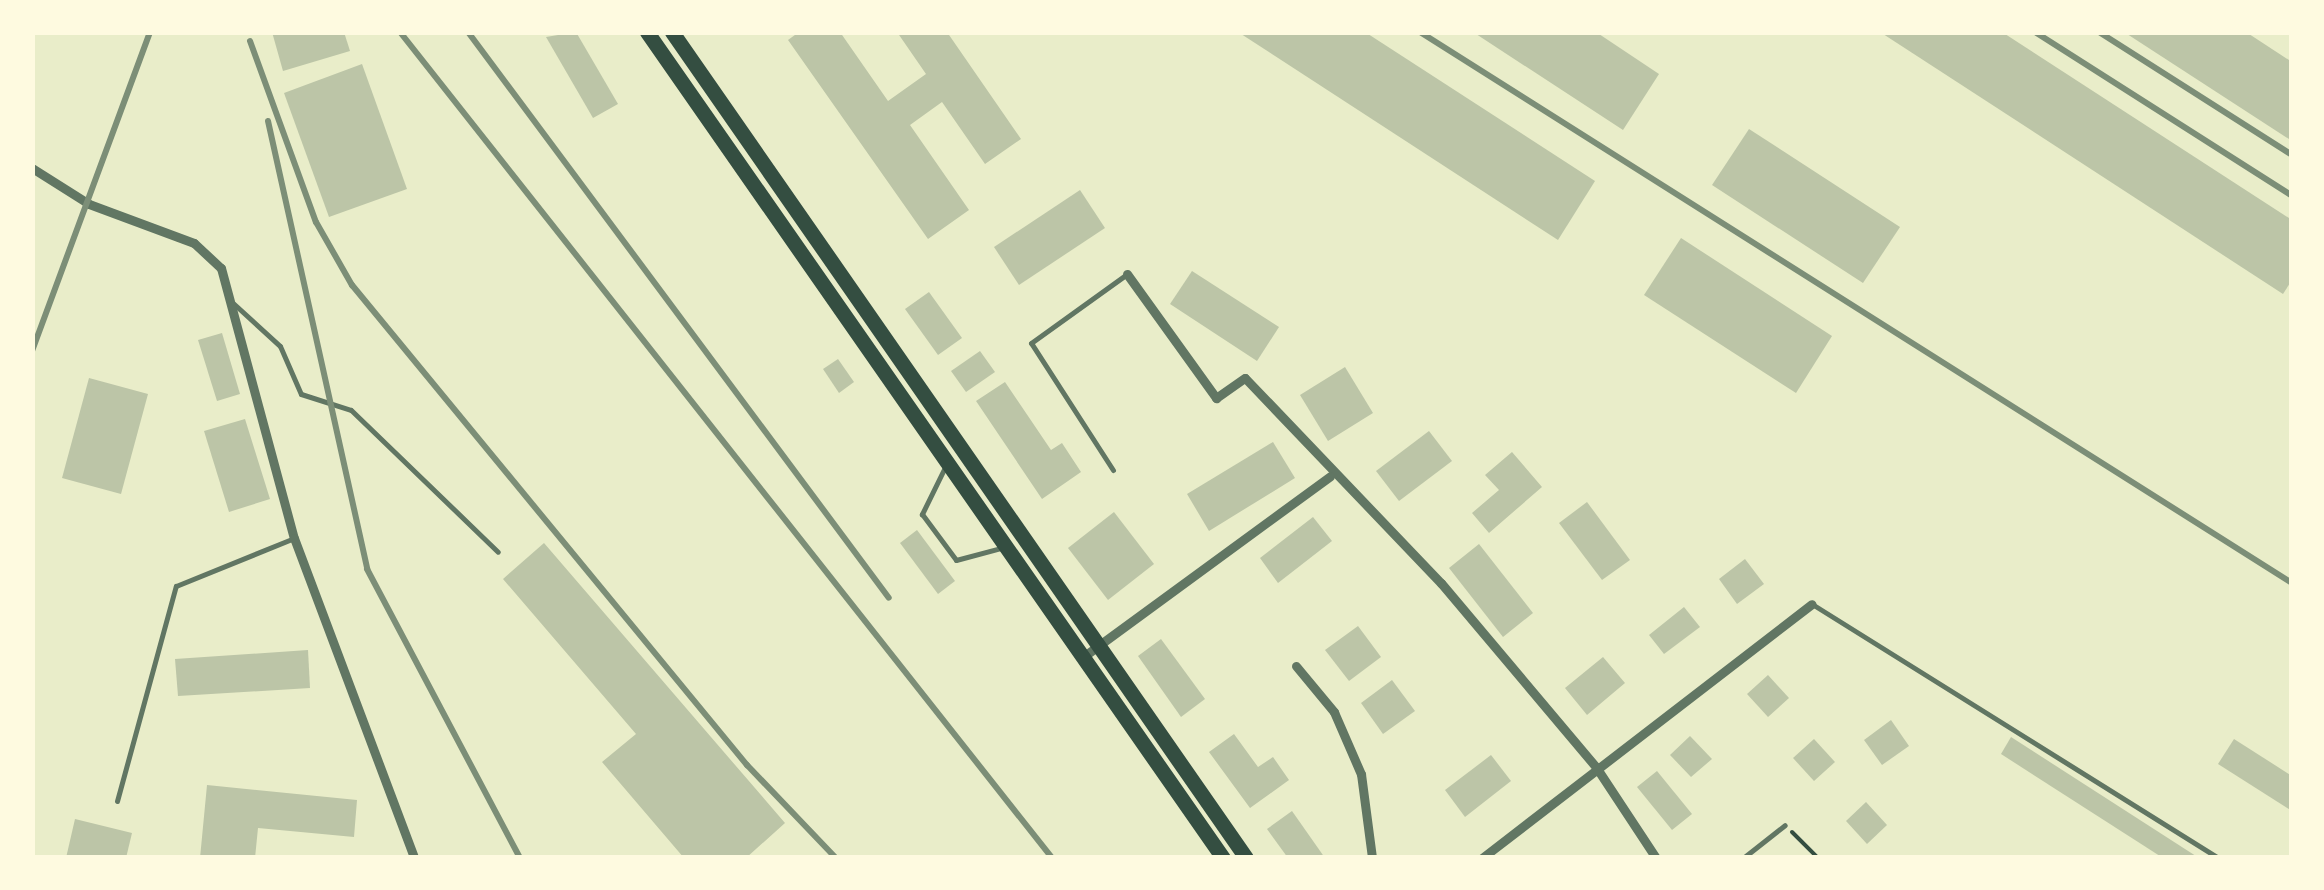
<!DOCTYPE html>
<html>
<head>
<meta charset="utf-8">
<style>
	body { margin:0 }
	#map { position:relative; width:2324px; height:890px; overflow:hidden; background:#e9edc9; font-family:Helvetica,sans-serif }
	div>[style] { position:absolute }
	.building>* { inset:0; background:#bcc5a7 }
	.path>* { height:4px; margin:-2px; padding:0 2px; transform-origin:2px; border-radius:2px; background:#344e41 }
	.service>* { height:5px; margin:-2.5px; padding:0 2.5px; transform-origin:2.5px; border-radius:2.5px; background:#617663 }
	.minor>* { height:9px; margin:-4.5px; padding:0 4.5px; transform-origin:4.5px; border-radius:4.5px; background:#617663 }
	.primary>* { height:15px; margin:-7.5px; padding:0 7.5px; transform-origin:7.5px; border-radius:7.5px; background:#344e41 }
	.rail>* { height:6px; margin:-3px; padding:0 3px; transform-origin:3px; border-radius:3px; background:#7c8e77 }
	span { translate:-50% -50%; white-space:nowrap; text-align:center; line-height:1.15; -webkit-text-stroke:8px #fefae0; paint-order:stroke }
	.frame { position:absolute; inset:0; border:35px solid #fefae0; pointer-events:none }
</style>
</head>
<body>
<div id="map">
	<div class="building">
		<i style="clip-path:polygon(272px 32px,344px 32px,350px 51px,283px 71px)"></i>
		<i style="clip-path:polygon(576px 32px,618px 104px,593px 118px,546px 37px)"></i>
		<i style="clip-path:polygon(799px 32px,840px 32px,888px 101px,926px 74px,897px 32px,947px 32px,1021px 139px,985px 164px,942px 102px,910px 125px,969px 210px,928px 239px,788px 40px)"></i>
		<i style="clip-path:polygon(1238px 32px,1365px 32px,1595px 181px,1558px 240px)"></i>
		<i style="clip-path:polygon(1473px 32px,1596px 32px,1659px 74px,1623px 130px)"></i>
		<i style="clip-path:polygon(1880px 32px,2002px 32px,2292px 220px,2292px 280px,2283px 294px)"></i>
		<i style="clip-path:polygon(2124px 32px,2246px 32px,2292px 62px,2292px 141px)"></i>
		<i style="clip-path:polygon(362px 64px,407px 189px,329px 217px,284px 93px)"></i>
		<i style="clip-path:polygon(1749px 129px,1900px 227px,1863px 283px,1712px 185px)"></i>
		<i style="clip-path:polygon(1080px 190px,1105px 228px,1019px 285px,994px 247px)"></i>
		<i style="clip-path:polygon(1681px 238px,1832px 336px,1796px 393px,1644px 295px)"></i>
		<i style="clip-path:polygon(1192px 271px,1279px 327px,1257px 361px,1170px 304px)"></i>
		<i style="clip-path:polygon(929px 292px,962px 338px,938px 355px,905px 309px)"></i>
		<i style="clip-path:polygon(222px 333px,240px 394px,217px 401px,198px 340px)"></i>
		<i style="clip-path:polygon(980px 351px,995px 372px,966px 392px,951px 371px)"></i>
		<i style="clip-path:polygon(838px 359px,854px 382px,839px 393px,823px 369px)"></i>
		<i style="clip-path:polygon(1345px 367px,1373px 413px,1328px 441px,1300px 395px)"></i>
		<i style="clip-path:polygon(89px 378px,148px 394px,121px 494px,62px 478px)"></i>
		<i style="clip-path:polygon(1005px 382px,1051px 450px,1062px 443px,1081px 472px,1042px 499px,976px 401px)"></i>
		<i style="clip-path:polygon(245px 419px,270px 499px,229px 512px,204px 431px)"></i>
		<i style="clip-path:polygon(1429px 431px,1452px 461px,1399px 501px,1376px 471px)"></i>
		<i style="clip-path:polygon(1273px 442px,1295px 478px,1209px 531px,1187px 494px)"></i>
		<i style="clip-path:polygon(1512px 452px,1542px 487px,1489px 533px,1472px 513px,1499px 490px,1485px 475px)"></i>
		<i style="clip-path:polygon(1587px 502px,1630px 560px,1602px 580px,1559px 523px)"></i>
		<i style="clip-path:polygon(1114px 512px,1154px 564px,1108px 600px,1068px 548px)"></i>
		<i style="clip-path:polygon(1313px 517px,1332px 541px,1278px 583px,1260px 558px)"></i>
		<i style="clip-path:polygon(917px 530px,955px 581px,938px 594px,900px 543px)"></i>
		<i style="clip-path:polygon(544px 543px,785px 823px,746px 858px,684px 858px,602px 762px,636px 734px,503px 579px)"></i>
		<i style="clip-path:polygon(1479px 544px,1533px 613px,1503px 637px,1449px 568px)"></i>
		<i style="clip-path:polygon(1745px 559px,1764px 584px,1737px 604px,1719px 579px)"></i>
		<i style="clip-path:polygon(1684px 607px,1700px 627px,1664px 654px,1649px 635px)"></i>
		<i style="clip-path:polygon(1358px 626px,1381px 657px,1349px 681px,1325px 650px)"></i>
		<i style="clip-path:polygon(1161px 639px,1205px 699px,1181px 717px,1138px 656px)"></i>
		<i style="clip-path:polygon(308px 650px,310px 688px,178px 696px,175px 659px)"></i>
		<i style="clip-path:polygon(1603px 657px,1625px 683px,1587px 715px,1565px 688px)"></i>
		<i style="clip-path:polygon(1768px 675px,1789px 698px,1768px 717px,1747px 694px)"></i>
		<i style="clip-path:polygon(1392px 680px,1415px 711px,1383px 734px,1361px 703px)"></i>
		<i style="clip-path:polygon(1891px 720px,1909px 746px,1882px 765px,1864px 740px)"></i>
		<i style="clip-path:polygon(1234px 734px,1258px 767px,1273px 757px,1289px 780px,1250px 808px,1209px 752px)"></i>
		<i style="clip-path:polygon(1690px 736px,1712px 759px,1691px 777px,1670px 755px)"></i>
		<i style="clip-path:polygon(2011px 737px,2199px 858px,2163px 858px,2001px 754px)"></i>
		<i style="clip-path:polygon(1814px 739px,1835px 762px,1814px 781px,1793px 758px)"></i>
		<i style="clip-path:polygon(2234px 739px,2292px 776px,2292px 811px,2218px 764px)"></i>
		<i style="clip-path:polygon(1491px 755px,1511px 781px,1465px 817px,1445px 790px)"></i>
		<i style="clip-path:polygon(1657px 771px,1692px 814px,1672px 830px,1637px 787px)"></i>
		<i style="clip-path:polygon(207px 785px,357px 800px,354px 837px,258px 828px,255px 858px,200px 858px)"></i>
		<i style="clip-path:polygon(1866px 802px,1887px 825px,1867px 844px,1846px 821px)"></i>
		<i style="clip-path:polygon(1292px 811px,1325px 858px,1288px 858px,1267px 829px)"></i>
		<i style="clip-path:polygon(75px 819px,132px 833px,126px 858px,66px 858px)"></i>
	</div>
	<div class="path">
		<i style="left:1792px;top:832px;width:37px;rotate:45deg"></i>
	</div>
	<div class="service">
		<i style="left:234px;top:304px;width:62px;rotate:42.4deg"></i>
		<i style="left:280px;top:346px;width:52px;rotate:66.4deg"></i>
		<i style="left:301px;top:394px;width:52px;rotate:17.7deg"></i>
		<i style="left:351px;top:410px;width:204px;rotate:44deg"></i>
		<i style="left:946px;top:465px;width:55px;rotate:116.1deg"></i>
		<i style="left:922px;top:514px;width:57px;rotate:53.5deg"></i>
		<i style="left:956px;top:560px;width:47px;rotate:-14.9deg"></i>
		<i style="left:1113px;top:470px;width:151px;rotate:-122.8deg"></i>
		<i style="left:1031px;top:343px;width:118px;rotate:-35.7deg"></i>
		<i style="left:1812px;top:604px;width:480px;rotate:32deg"></i>
		<i style="left:117px;top:801px;width:223px;rotate:-74.7deg"></i>
		<i style="left:176px;top:586px;width:127px;rotate:-22.1deg"></i>
		<i style="left:1743px;top:858px;width:53px;rotate:-38.2deg"></i>
	</div>
	<div class="minor">
		<i style="left:32px;top:168px;width:67px;rotate:32.3deg"></i>
		<i style="left:89px;top:204px;width:112px;rotate:20.4deg"></i>
		<i style="left:194px;top:243px;width:37px;rotate:43deg"></i>
		<i style="left:221px;top:268px;width:280px;rotate:74.9deg"></i>
		<i style="left:294px;top:538px;width:342px;rotate:69.4deg"></i>
		<i style="left:1127px;top:274px;width:153px;rotate:54.3deg"></i>
		<i style="left:1216px;top:398px;width:35px;rotate:-35deg"></i>
		<i style="left:1245px;top:378px;width:284px;rotate:46.3deg"></i>
		<i style="left:1441px;top:583px;width:241px;rotate:49.9deg"></i>
		<i style="left:1596px;top:767px;width:109px;rotate:56.6deg"></i>
		<i style="left:1083px;top:657px;width:306px;rotate:-36.2deg"></i>
		<i style="left:1296px;top:666px;width:60px;rotate:50.4deg"></i>
		<i style="left:1334px;top:712px;width:68px;rotate:66.5deg"></i>
		<i style="left:1361px;top:774px;width:85px;rotate:82.5deg"></i>
		<i style="left:1482px;top:858px;width:416px;rotate:-37.6deg"></i>
	</div>
	<div class="primary">
		<i style="left:647px;top:32px;width:1007px;rotate:55.11deg"></i>
		<i style="left:672px;top:32px;width:1006px;rotate:55.2deg"></i>
	</div>
	<div class="rail">
		<i style="left:400px;top:32px;width:1052px;rotate:51.71deg"></i>
		<i style="left:468px;top:32px;width:705px;rotate:53.36deg"></i>
		<i style="left:1420px;top:32px;width:1031px;rotate:32.29deg"></i>
		<i style="left:2035px;top:32px;width:305px;rotate:32.5deg"></i>
		<i style="left:2099px;top:32px;width:229px;rotate:32.5deg"></i>
		<i style="left:250px;top:41px;width:193px;rotate:70deg"></i>
		<i style="left:316px;top:222px;width:73px;rotate:60.3deg"></i>
		<i style="left:352px;top:285px;width:622px;rotate:50.55deg"></i>
		<i style="left:747px;top:765px;width:129px;rotate:46.3deg"></i>
		<i style="left:268px;top:121px;width:459px;rotate:77.5deg"></i>
		<i style="left:367px;top:569px;width:327px;rotate:62.1deg"></i>
		<i style="left:32px;top:351px;width:340px;rotate:-69.7deg"></i>
	</div>
	<div class="frame"></div>
</div>
</body>
</html>
